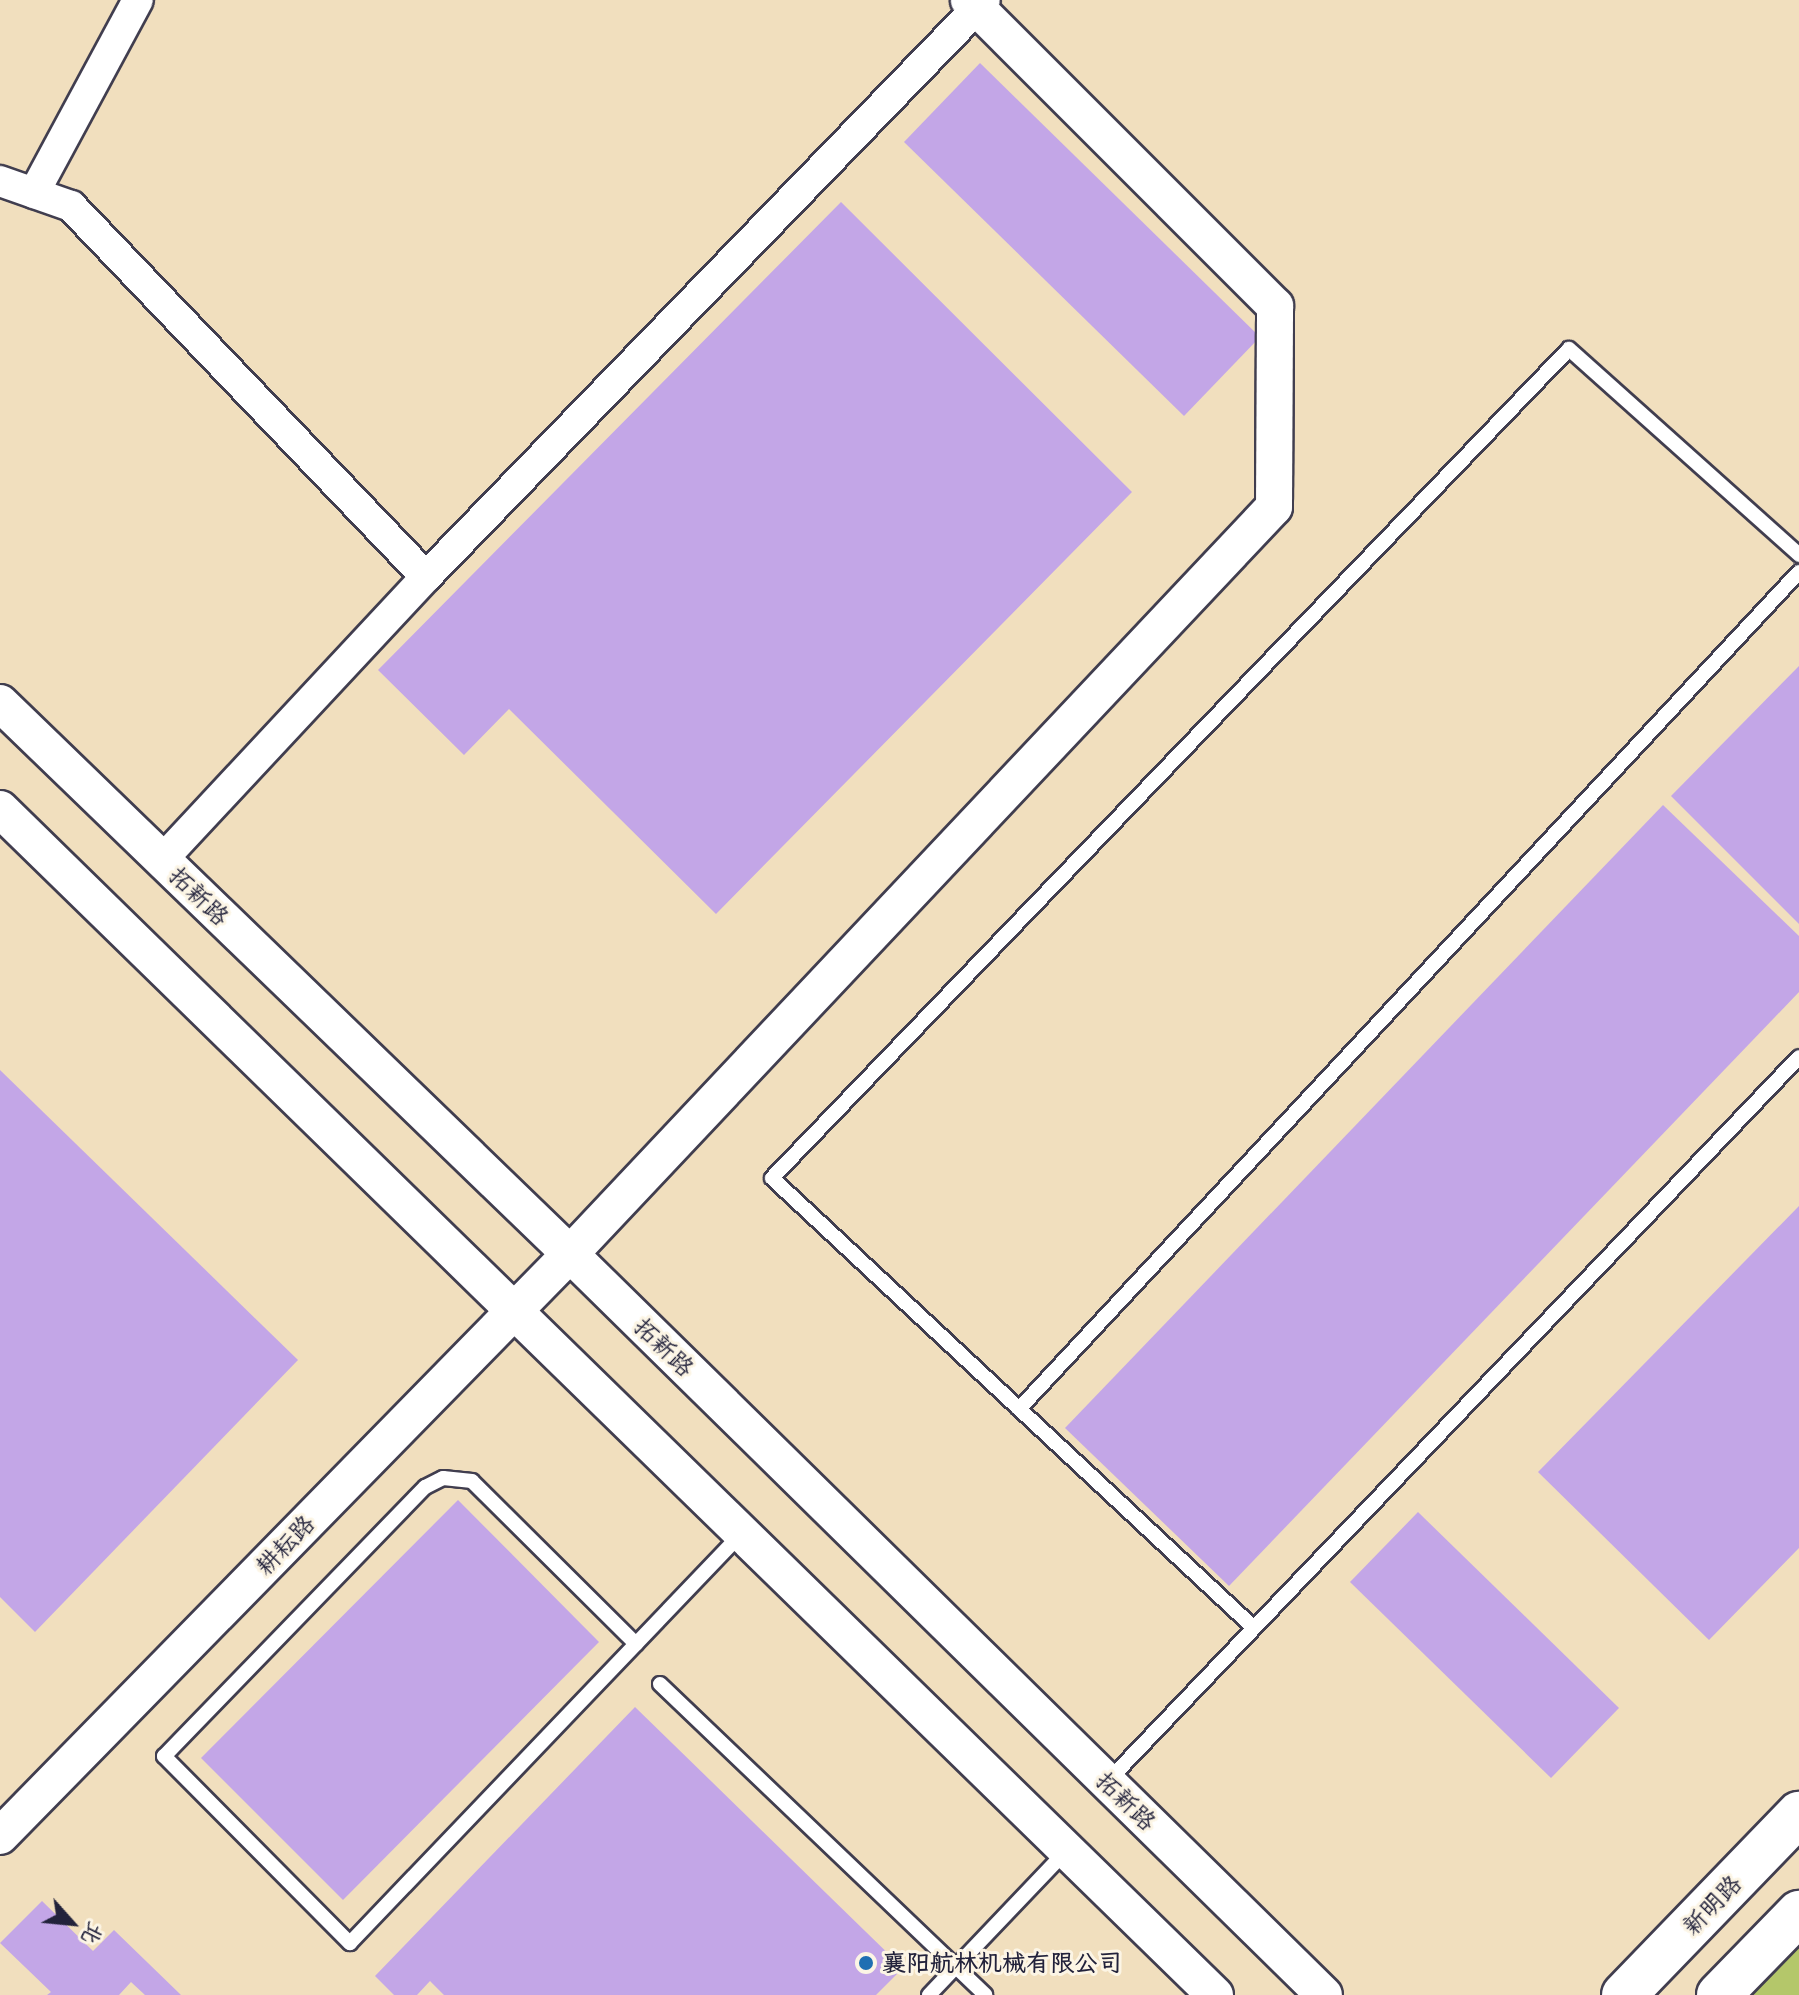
<!DOCTYPE html>
<html>
<head>
<meta charset="utf-8">
<style>
	body { margin:0 }
	#map { position:relative; width:1799px; height:1995px; overflow:hidden; background:#f1dfbe; font-family:"Patrick Hand","LXGW WenKai TC",sans-serif }
	div>[style] { position:absolute }
	.green>* { inset:0; background:#b4c76a }
	.building>* { inset:0; background:#c3a6e7 }
	.roads { filter:drop-shadow(2px 0 #413e4f) drop-shadow(-2px 0 #413e4f) drop-shadow(0 2px #413e4f) drop-shadow(0 -2px #413e4f) }
	.service>* { height:14px; margin:-7px; padding:0 7px; transform-origin:7px; border-radius:7px; background:#fff }
	.minor>* { height:30px; margin:-15px; padding:0 15px; transform-origin:15px; border-radius:15px; background:#fff }
	.tertiary>* { height:36px; margin:-18px; padding:0 18px; transform-origin:18px; border-radius:18px; background:#fff }
	.primary>* { height:44px; margin:-22px; padding:0 22px; transform-origin:22px; border-radius:22px; background:#fff }
	.dots>* { width:22px; height:22px; translate:-50% -50%; box-sizing:border-box; border:4px solid #fcf5e5; border-radius:50% }
	span { translate:-50% -50%; white-space:nowrap; text-align:center; line-height:1.15; -webkit-text-stroke:6px #fcf5e5; paint-order:stroke }
	.street-label { font-size:24px; color:#22223b }
	.poi-label { font-size:24px; color:#22223b; font-weight:700 }
	.left { translate:0 -50%; text-align:left }
	.north { position:absolute; left:32px; top:1883px; width:80px; height:80px; -webkit-text-stroke:6px #fcf5e5; paint-order:stroke; rotate:117deg; font-size:22px; font-weight:700; line-height:32px; text-align:center; color:#22223b }
	.north::after { content:''; display:block; margin:auto; width:28px; height:36px; background:#22223b; clip-path:polygon(50% 0,100% 100%,50% 72%,0 100%) }
</style>
</head>
<body>
<div id="map">
	<div class="green">
		<i style="clip-path:polygon(1799px 1913px,1799px 1995px,1719px 1995px)"></i>
	</div>
	<div class="building">
		<i style="clip-path:polygon(980px 63px,1260px 337px,1184px 416px,904px 142px)"></i>
		<i style="clip-path:polygon(841px 202px,1132px 492px,716px 914px,509px 709px,464px 755px,378px 670px)"></i>
		<i style="clip-path:polygon(1799px 666px,1799px 924px,1671px 796px)"></i>
		<i style="clip-path:polygon(1663px 805px,1799px 936px,1799px 992px,1229px 1586px,1065px 1428px)"></i>
		<i style="clip-path:polygon(0 1070px,298px 1360px,35px 1632px,0 1597px)"></i>
		<i style="clip-path:polygon(1799px 1206px,1799px 1548px,1709px 1640px,1538px 1472px)"></i>
		<i style="clip-path:polygon(458px 1500px,599px 1642px,343px 1900px,201px 1758px)"></i>
		<i style="clip-path:polygon(1418px 1512px,1619px 1708px,1551px 1778px,1350px 1582px)"></i>
		<i style="clip-path:polygon(635px 1707px,903px 1968px,876px 1995px,444px 1995px,430px 1981px,417px 1995px,394px 1995px,375px 1976px)"></i>
		<i style="clip-path:polygon(42px 1901px,93px 1951px,114px 1930px,181px 1995px,145px 1995px,131px 1982px,119px 1995px,47px 1995px,51px 1992px,0 1943px)"></i>
	</div>
	<div class="roads">
		<div class="service">
			<i style="left:1019px;top:1409px;width:1144px;rotate:-47.02deg"></i>
			<i style="left:1254px;top:1628px;width:659px;rotate:-136.97deg"></i>
			<i style="left:772px;top:1178px;width:1150px;rotate:-46.13deg"></i>
			<i style="left:1569px;top:349px;width:309px;rotate:41.8deg"></i>
			<i style="left:636px;top:1644px;width:231px;rotate:-135.2deg"></i>
			<i style="left:472px;top:1481px;width:29px;rotate:-174deg"></i>
			<i style="left:443px;top:1478px;width:20px;rotate:153deg"></i>
			<i style="left:425px;top:1487px;width:375px;rotate:134.1deg"></i>
			<i style="left:164px;top:1756px;width:264px;rotate:45.2deg"></i>
			<i style="left:350px;top:1943px;width:566px;rotate:-46.29deg"></i>
			<i style="left:660px;top:1684px;width:450px;rotate:43.7deg"></i>
			<i style="left:1107px;top:1782px;width:1002px;rotate:-46.33deg"></i>
			<i style="left:929px;top:1995px;width:199px;rotate:-46.4deg"></i>
		</div>
		<div class="minor">
			<i style="left:0;top:181px;width:75px;rotate:19.4deg"></i>
			<i style="left:71px;top:206px;width:513px;rotate:46.26deg"></i>
			<i style="left:426px;top:577px;width:803px;rotate:-45.91deg"></i>
			<i style="left:34px;top:193px;width:219px;rotate:-61.7deg"></i>
			<i style="left:162px;top:860px;width:387px;rotate:-47deg"></i>
		</div>
		<div class="tertiary">
			<i style="left:0;top:703px;width:793px;rotate:44.03deg"></i>
			<i style="left:570px;top:1254px;width:1057px;rotate:44.5deg"></i>
			<i style="left:0;top:809px;width:1698px;rotate:44.31deg"></i>
			<i style="left:0;top:1836px;width:815px;rotate:-45.6deg"></i>
			<i style="left:570px;top:1254px;width:1026px;rotate:-46.7deg"></i>
			<i style="left:1274px;top:507px;width:201px;rotate:-89.7deg"></i>
			<i style="left:1275px;top:306px;width:433px;rotate:-135deg"></i>
		</div>
		<div class="primary">
			<i style="left:1624px;top:1995px;width:252px;rotate:-46deg"></i>
			<i style="left:1719px;top:1995px;width:115px;rotate:-45.7deg"></i>
		</div>
	</div>
	<div class="dots">
		<i style="left:866px;top:1963px;background:#1f6fb2"></i>
	</div>
	<div class="street-label">
		<span style="left:199px;top:896px;rotate:44deg">拓新路</span>
		<span style="left:664px;top:1347px;rotate:44deg">拓新路</span>
		<span style="left:285px;top:1545px;rotate:-46deg">耕耘路</span>
		<span style="left:1126px;top:1801px;rotate:44deg">拓新路</span>
		<span style="left:1712px;top:1905px;rotate:-46deg">新明路</span>
	</div>
	<div class="poi-label">
		<span class="left" style="left:882px;top:1963px">襄阳航林机械有限公司</span>
	</div>
	<div class="north">北</div>
</div>
</body>
</html>
